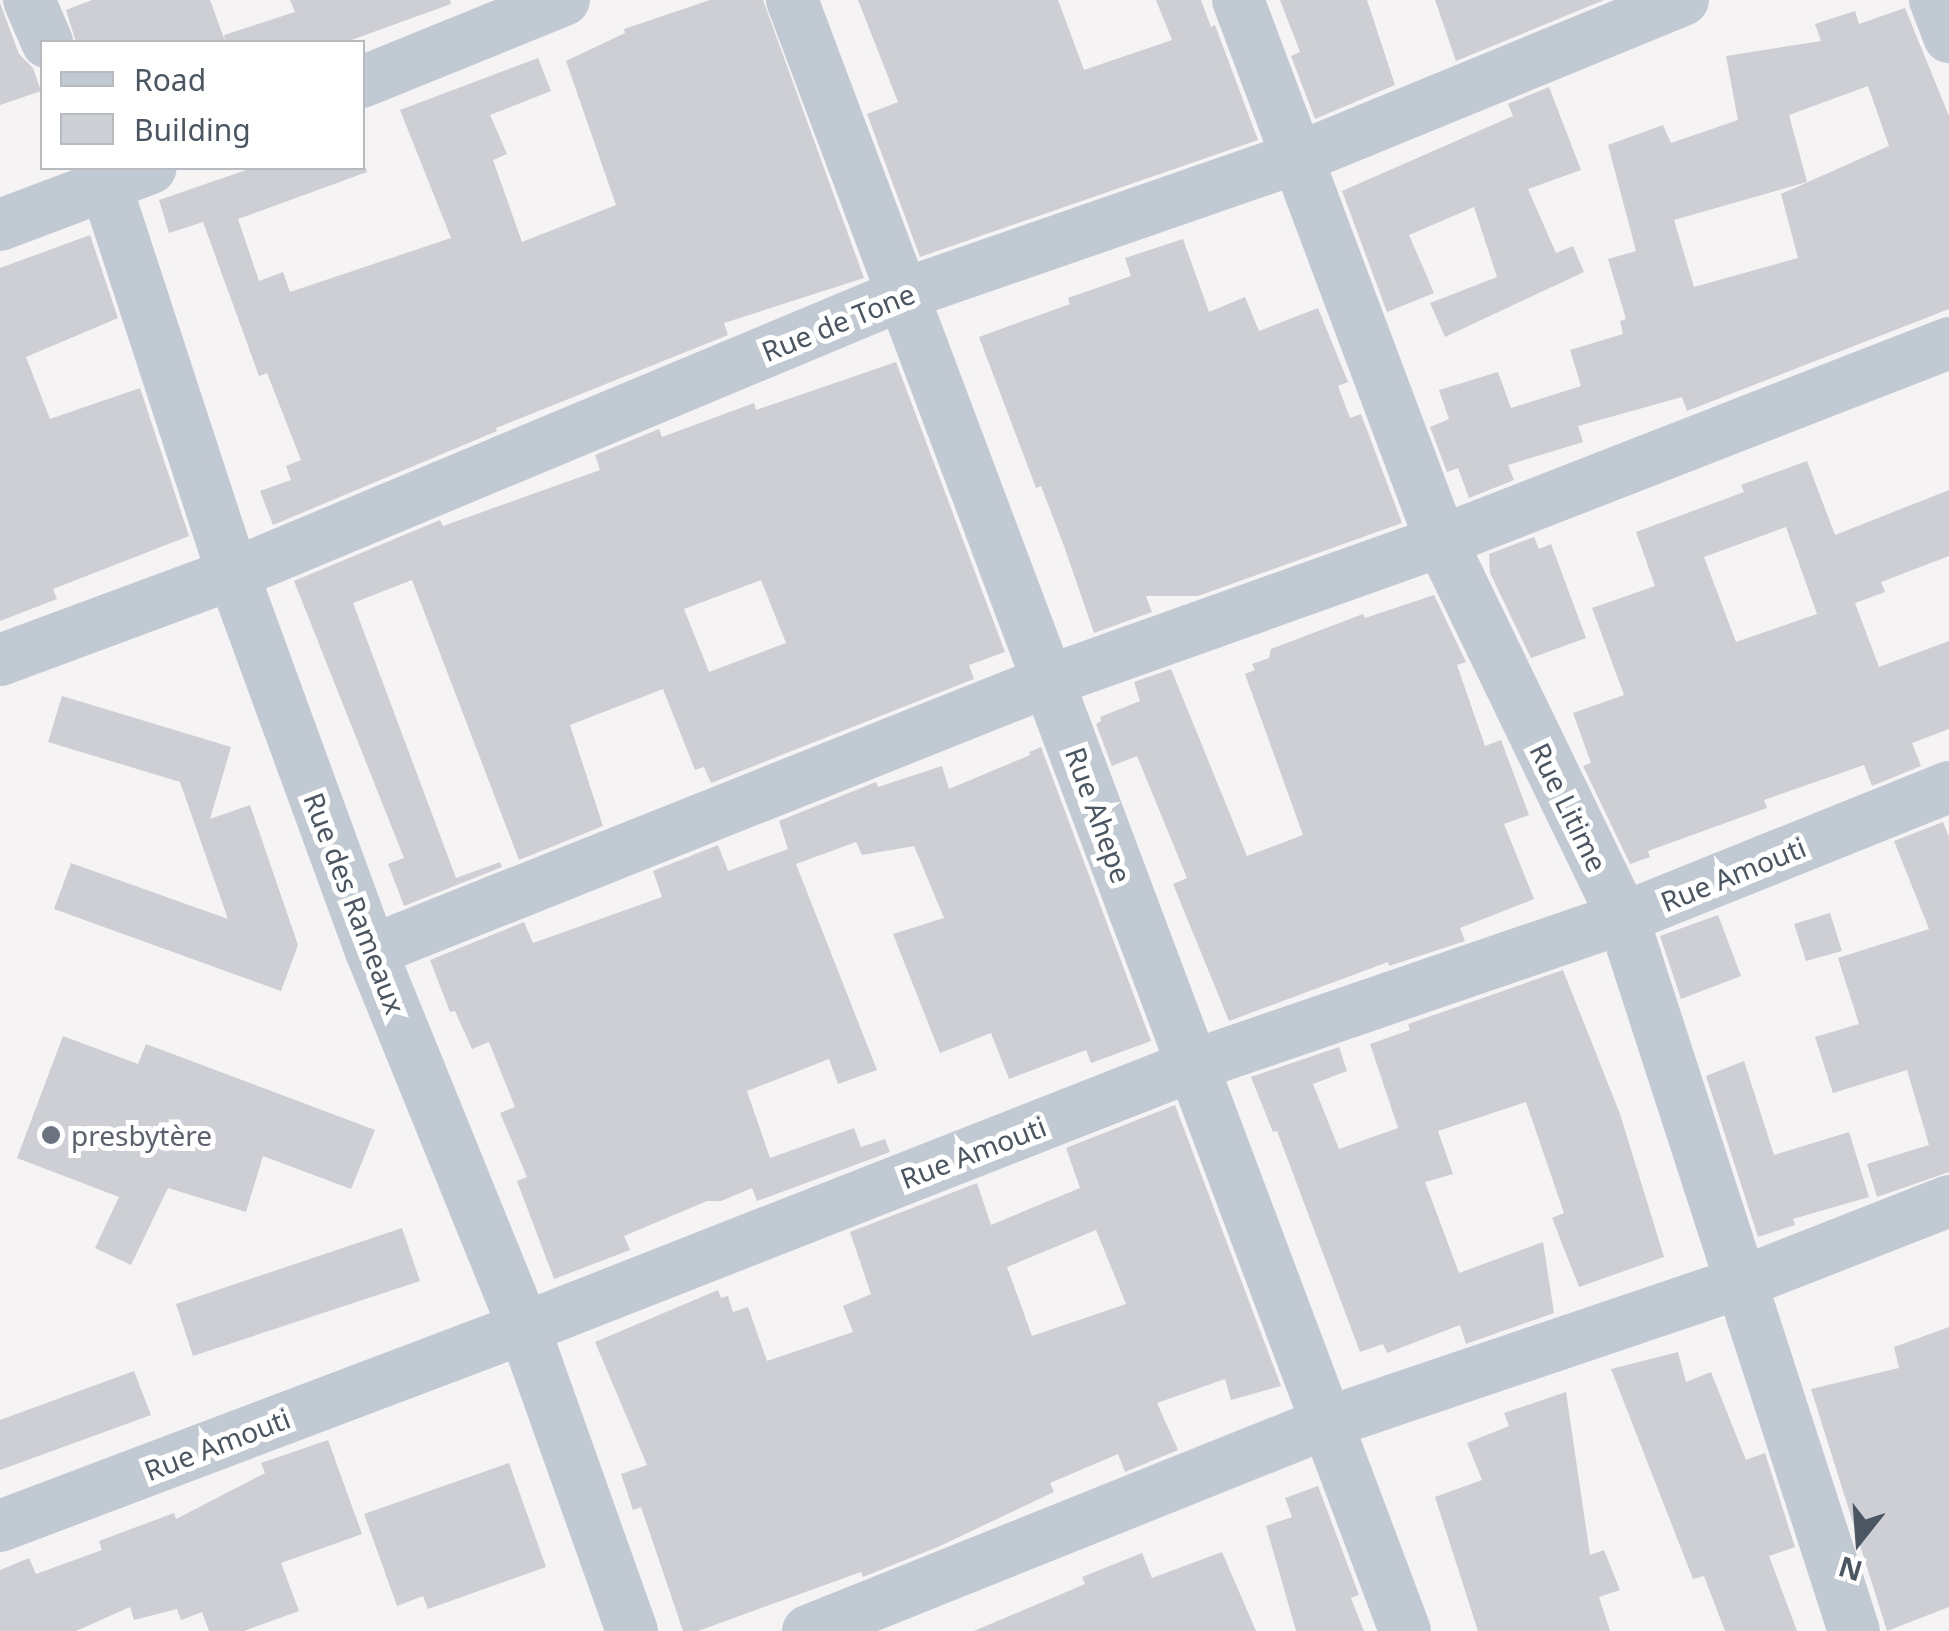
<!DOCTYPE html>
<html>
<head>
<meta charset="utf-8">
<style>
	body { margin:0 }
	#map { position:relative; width:1949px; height:1631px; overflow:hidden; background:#f5f3f3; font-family:"Noto Sans",sans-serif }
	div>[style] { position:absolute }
	.building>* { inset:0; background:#cdcfd5 }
	.minor>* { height:52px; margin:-26px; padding:0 26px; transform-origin:26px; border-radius:26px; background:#c1cad2 }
	.dots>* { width:28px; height:28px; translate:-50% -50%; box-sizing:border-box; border:5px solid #fff; border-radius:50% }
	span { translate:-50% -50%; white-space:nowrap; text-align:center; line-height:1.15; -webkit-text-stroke:10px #fff; paint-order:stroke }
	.street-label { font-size:28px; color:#4a5661 }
	.worship-label { font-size:28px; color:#5b616d }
	.left { translate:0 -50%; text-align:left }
	.legend { position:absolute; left:40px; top:40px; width:325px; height:130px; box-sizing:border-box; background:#fff; border:2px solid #b7bbc0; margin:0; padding:12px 18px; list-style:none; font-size:30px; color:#4a5661 }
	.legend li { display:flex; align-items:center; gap:20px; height:50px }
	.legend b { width:50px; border:2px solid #b7bbc0 }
	.north { position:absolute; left:1809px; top:1491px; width:100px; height:100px; -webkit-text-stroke:8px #fff; paint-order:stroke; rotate:197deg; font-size:28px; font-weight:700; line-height:40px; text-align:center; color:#4a5661 }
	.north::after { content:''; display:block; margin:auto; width:35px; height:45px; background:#4a5661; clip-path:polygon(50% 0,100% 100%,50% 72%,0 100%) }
</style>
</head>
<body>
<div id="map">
	<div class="building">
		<i style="clip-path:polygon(92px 0,210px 0,225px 41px,224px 35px,295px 12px,290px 0,450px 0,451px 4px,346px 42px,76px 42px,66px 10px)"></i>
		<i style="clip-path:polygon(710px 0,763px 0,864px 278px,724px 323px,728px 335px,496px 428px,497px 431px,273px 525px,260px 491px,291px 480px,286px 466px,301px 460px,267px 373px,259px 376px,203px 222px,169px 233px,159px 200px,252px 168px,366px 168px,367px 172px,238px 219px,259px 281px,283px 272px,290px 292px,451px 238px,400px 110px,538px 58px,551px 91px,490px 115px,507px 154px,493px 160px,522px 242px,616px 205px,566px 61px,625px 33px,624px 29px)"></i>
		<i style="clip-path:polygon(858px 0,1058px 0,1084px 70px,1172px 40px,1156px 0,1201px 0,1211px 27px,1215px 25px,1258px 140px,920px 257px,867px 114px,898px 102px)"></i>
		<i style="clip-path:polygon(1280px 0,1367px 0,1395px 85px,1315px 119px,1291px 56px,1300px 52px)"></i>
		<i style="clip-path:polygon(1435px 0,1604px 0,1456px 61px)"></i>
		<i style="clip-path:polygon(0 3px,19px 54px,33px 68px,41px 91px,0 105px)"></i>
		<i style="clip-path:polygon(evenodd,1905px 8px,1949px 116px,1949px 309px,1687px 411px,1682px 397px,1578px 426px,1583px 442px,1508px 465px,1514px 480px,1469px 498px,1458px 468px,1447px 472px,1430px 427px,1449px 419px,1439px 390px,1498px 372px,1511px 408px,1581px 386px,1570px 350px,1623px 334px,1620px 321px,1626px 319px,1608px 259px,1636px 251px,1608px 145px,1663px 125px,1671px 143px,1738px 120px,1726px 56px,1821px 41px,1815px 24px,1855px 11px,1859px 24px,1905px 8px,1868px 86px,1889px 146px,1781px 194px,1798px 258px,1694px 287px,1674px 220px,1807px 182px,1789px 115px,1868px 86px)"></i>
		<i style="clip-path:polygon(1549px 87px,1581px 170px,1528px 189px,1556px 253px,1573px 246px,1584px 272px,1445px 337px,1430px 303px,1497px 277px,1474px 207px,1409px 235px,1434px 293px,1387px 312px,1342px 191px,1513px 116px,1508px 104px)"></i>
		<i style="clip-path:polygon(90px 235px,118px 318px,26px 357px,50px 419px,140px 388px,189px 536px,53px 589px,57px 599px,0 621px,0 268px)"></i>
		<i style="clip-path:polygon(1183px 239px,1209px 312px,1245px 297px,1259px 331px,1318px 308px,1348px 382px,1338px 386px,1350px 418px,1361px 414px,1402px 523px,1198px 596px,1146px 596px,1152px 612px,1094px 633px,1064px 546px,1041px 486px,1036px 488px,979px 337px,1070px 304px,1068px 298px,1131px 276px,1125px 258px)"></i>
		<i style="clip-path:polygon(evenodd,896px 362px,1005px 652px,969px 665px,974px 679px,711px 783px,704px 767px,695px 770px,663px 689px,570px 725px,603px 826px,519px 860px,412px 580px,353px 603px,456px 878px,500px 862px,502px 867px,404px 906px,388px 864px,404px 858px,294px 581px,440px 520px,443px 526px,600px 470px,595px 455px,659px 429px,662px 437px,754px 403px,756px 410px,896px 362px,761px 580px,786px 643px,709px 672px,684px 609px,761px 580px)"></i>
		<i style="clip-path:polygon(evenodd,1807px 461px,1835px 535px,1949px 490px,1949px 556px,1881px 582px,1885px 592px,1855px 603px,1879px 667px,1949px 641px,1949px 729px,1912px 743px,1921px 766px,1872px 786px,1864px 765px,1764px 800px,1767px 808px,1648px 851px,1650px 857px,1630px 864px,1583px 766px,1591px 763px,1573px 713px,1624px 695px,1592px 608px,1655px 586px,1636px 532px,1744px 492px,1741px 485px,1807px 461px,1786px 527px,1817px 614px,1736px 642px,1704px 557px,1786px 527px)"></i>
		<i style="clip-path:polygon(1534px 537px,1539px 549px,1551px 544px,1586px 638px,1531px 658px,1490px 573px,1489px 554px)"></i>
		<i style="clip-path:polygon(1434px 595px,1466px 662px,1457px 665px,1485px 746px,1501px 740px,1529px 815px,1504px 824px,1534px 899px,1460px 928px,1465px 941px,1389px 966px,1388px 962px,1229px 1021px,1173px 884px,1187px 878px,1137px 756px,1112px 766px,1096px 724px,1101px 721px,1100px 717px,1140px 701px,1134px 682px,1171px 669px,1247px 856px,1303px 835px,1245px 674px,1255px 670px,1252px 664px,1269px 658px,1271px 649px,1363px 614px,1365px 618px)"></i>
		<i style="clip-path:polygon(62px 696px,231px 747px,210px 819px,250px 805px,298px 945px,281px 991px,54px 909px,71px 863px,228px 919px,180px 782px,48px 742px)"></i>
		<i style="clip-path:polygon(1041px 747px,1151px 1041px,1091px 1063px,1086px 1050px,1009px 1079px,991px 1033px,940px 1053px,893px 934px,944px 918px,914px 846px,862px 855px,856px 842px,796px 864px,877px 1070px,838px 1084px,829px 1059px,747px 1091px,770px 1158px,854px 1128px,861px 1147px,885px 1139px,890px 1152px,757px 1201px,752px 1188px,721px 1201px,707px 1201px,624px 1236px,630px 1250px,554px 1279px,517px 1181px,527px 1177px,500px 1113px,515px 1107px,489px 1042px,472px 1049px,455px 1011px,450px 1012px,430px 960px,524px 922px,533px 943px,662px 897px,653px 871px,718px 845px,728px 871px,788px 849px,779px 821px,876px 782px,878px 787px,942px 766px,949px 789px,1030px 755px,1029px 752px)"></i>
		<i style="clip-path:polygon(1943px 822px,1949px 837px,1949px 1172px,1877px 1197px,1867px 1164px,1929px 1145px,1907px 1070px,1833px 1093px,1815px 1037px,1859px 1024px,1838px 958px,1929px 929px,1894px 841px)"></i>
		<i style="clip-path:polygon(1830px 913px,1842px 951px,1806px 961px,1794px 924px)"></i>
		<i style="clip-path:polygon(1718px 915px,1741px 976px,1681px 999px,1660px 936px)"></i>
		<i style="clip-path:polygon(1563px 970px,1620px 1114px,1664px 1257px,1579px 1287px,1552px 1218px,1564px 1213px,1526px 1102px,1438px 1131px,1453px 1174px,1425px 1182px,1459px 1273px,1543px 1242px,1554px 1313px,1466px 1344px,1460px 1325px,1387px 1353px,1383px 1344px,1360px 1352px,1277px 1131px,1273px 1132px,1251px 1077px,1339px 1047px,1347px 1071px,1313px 1084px,1339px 1149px,1398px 1128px,1370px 1044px,1410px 1030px,1408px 1024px)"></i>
		<i style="clip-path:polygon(63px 1036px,138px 1064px,146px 1044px,375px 1130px,351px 1189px,263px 1156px,246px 1212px,168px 1188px,131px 1265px,95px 1248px,119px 1197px,17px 1158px)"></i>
		<i style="clip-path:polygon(1744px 1061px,1774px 1155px,1849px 1132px,1869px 1197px,1793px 1219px,1795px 1225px,1758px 1237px,1706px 1076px)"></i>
		<i style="clip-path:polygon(evenodd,1175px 1105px,1281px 1386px,1231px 1400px,1225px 1379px,1157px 1403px,1178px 1450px,1125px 1472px,1118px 1454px,1050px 1483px,1054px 1492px,940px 1546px,863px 1577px,861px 1572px,698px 1631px,683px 1631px,641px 1507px,633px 1510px,621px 1474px,647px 1465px,595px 1342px,718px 1290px,721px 1298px,728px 1296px,733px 1312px,748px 1307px,767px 1361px,853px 1332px,843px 1306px,871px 1294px,850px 1232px,977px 1183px,991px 1225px,1080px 1188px,1066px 1148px,1175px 1105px,1096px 1230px,1126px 1304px,1032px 1336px,1007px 1267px,1096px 1230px)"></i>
		<i style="clip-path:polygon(402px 1228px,420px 1281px,193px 1356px,176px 1304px)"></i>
		<i style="clip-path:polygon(1949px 1327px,1949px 1607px,1887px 1631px,1811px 1389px,1899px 1368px,1894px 1347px)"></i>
		<i style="clip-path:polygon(1678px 1352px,1686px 1382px,1711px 1372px,1746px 1460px,1765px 1453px,1795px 1547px,1769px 1556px,1797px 1631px,1725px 1631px,1704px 1576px,1693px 1579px,1611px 1369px)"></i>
		<i style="clip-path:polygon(134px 1371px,151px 1415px,0 1470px,0 1420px)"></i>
		<i style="clip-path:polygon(1566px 1392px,1590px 1555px,1604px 1550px,1620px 1590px,1599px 1597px,1610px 1631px,1478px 1631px,1435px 1497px,1482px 1480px,1467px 1443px,1509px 1426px,1504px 1413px)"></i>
		<i style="clip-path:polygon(328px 1440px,362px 1534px,281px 1563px,299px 1611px,244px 1631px,209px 1631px,202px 1612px,181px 1620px,177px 1609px,134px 1620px,130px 1607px,76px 1631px,0 1631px,0 1570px,29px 1558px,36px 1574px,102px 1550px,99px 1541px,174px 1513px,176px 1519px,265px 1473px,261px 1463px)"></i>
		<i style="clip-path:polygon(509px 1463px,546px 1567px,428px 1609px,423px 1596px,397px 1606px,364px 1514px)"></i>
		<i style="clip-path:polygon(1318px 1486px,1359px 1595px,1351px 1598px,1364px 1631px,1296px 1631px,1266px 1526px,1292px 1517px,1285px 1498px)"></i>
		<i style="clip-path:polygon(1222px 1552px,1256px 1631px,974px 1631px,1085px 1584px,1082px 1577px,1142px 1553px,1152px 1578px)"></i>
	</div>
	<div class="minor">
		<i style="left:29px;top:0;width:46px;rotate:66.8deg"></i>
		<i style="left:792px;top:0;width:1742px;rotate:69.4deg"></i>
		<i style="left:1238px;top:0;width:578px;rotate:69.43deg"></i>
		<i style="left:1441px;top:541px;width:419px;rotate:64.2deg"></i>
		<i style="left:1623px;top:918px;width:749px;rotate:72.05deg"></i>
		<i style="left:1935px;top:0;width:40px;rotate:69deg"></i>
		<i style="left:362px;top:82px;width:218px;rotate:-22.1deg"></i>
		<i style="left:100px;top:168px;width:427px;rotate:71.9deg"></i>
		<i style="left:233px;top:574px;width:401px;rotate:69.9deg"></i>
		<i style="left:371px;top:951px;width:407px;rotate:67.9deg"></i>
		<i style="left:524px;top:1328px;width:322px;rotate:70.4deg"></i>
		<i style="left:0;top:225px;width:161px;rotate:-20.7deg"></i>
		<i style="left:0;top:660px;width:248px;rotate:-20.3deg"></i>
		<i style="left:233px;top:574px;width:727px;rotate:-22.65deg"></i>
		<i style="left:904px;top:294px;width:419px;rotate:-19.1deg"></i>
		<i style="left:1300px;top:157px;width:414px;rotate:-22.3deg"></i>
		<i style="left:371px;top:951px;width:732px;rotate:-21.73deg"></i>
		<i style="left:1051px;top:680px;width:414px;rotate:-19.6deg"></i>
		<i style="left:1441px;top:541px;width:545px;rotate:-21.29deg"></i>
		<i style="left:0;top:1526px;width:560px;rotate:-20.7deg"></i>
		<i style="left:524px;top:1328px;width:720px;rotate:-21.43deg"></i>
		<i style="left:1194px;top:1065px;width:453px;rotate:-18.9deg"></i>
		<i style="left:1623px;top:918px;width:351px;rotate:-21.9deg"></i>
		<i style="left:808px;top:1631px;width:561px;rotate:-21.86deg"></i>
		<i style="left:1329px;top:1422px;width:434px;rotate:-18.7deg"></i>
		<i style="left:1740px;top:1283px;width:225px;rotate:-21.4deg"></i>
	</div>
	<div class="dots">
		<i style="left:51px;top:1135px;background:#6b7280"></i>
	</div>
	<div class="street-label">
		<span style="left:838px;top:322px;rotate:-22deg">Rue de Tone</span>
		<span style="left:1569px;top:807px;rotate:64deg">Rue Litime</span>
		<span style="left:1099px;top:815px;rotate:70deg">Rue Ahepe</span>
		<span style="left:1733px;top:874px;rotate:-22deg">Rue Amouti</span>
		<span style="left:355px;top:903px;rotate:69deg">Rue des Rameaux</span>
		<span style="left:973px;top:1152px;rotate:-21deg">Rue Amouti</span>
		<span style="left:217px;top:1444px;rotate:-21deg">Rue Amouti</span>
	</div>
	<div class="worship-label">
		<span class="left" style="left:71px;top:1135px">presbytère</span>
	</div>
	<ul class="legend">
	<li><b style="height:12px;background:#c1cad2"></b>Road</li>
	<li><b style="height:28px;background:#cdcfd5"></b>Building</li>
	</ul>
	<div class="north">N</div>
</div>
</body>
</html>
